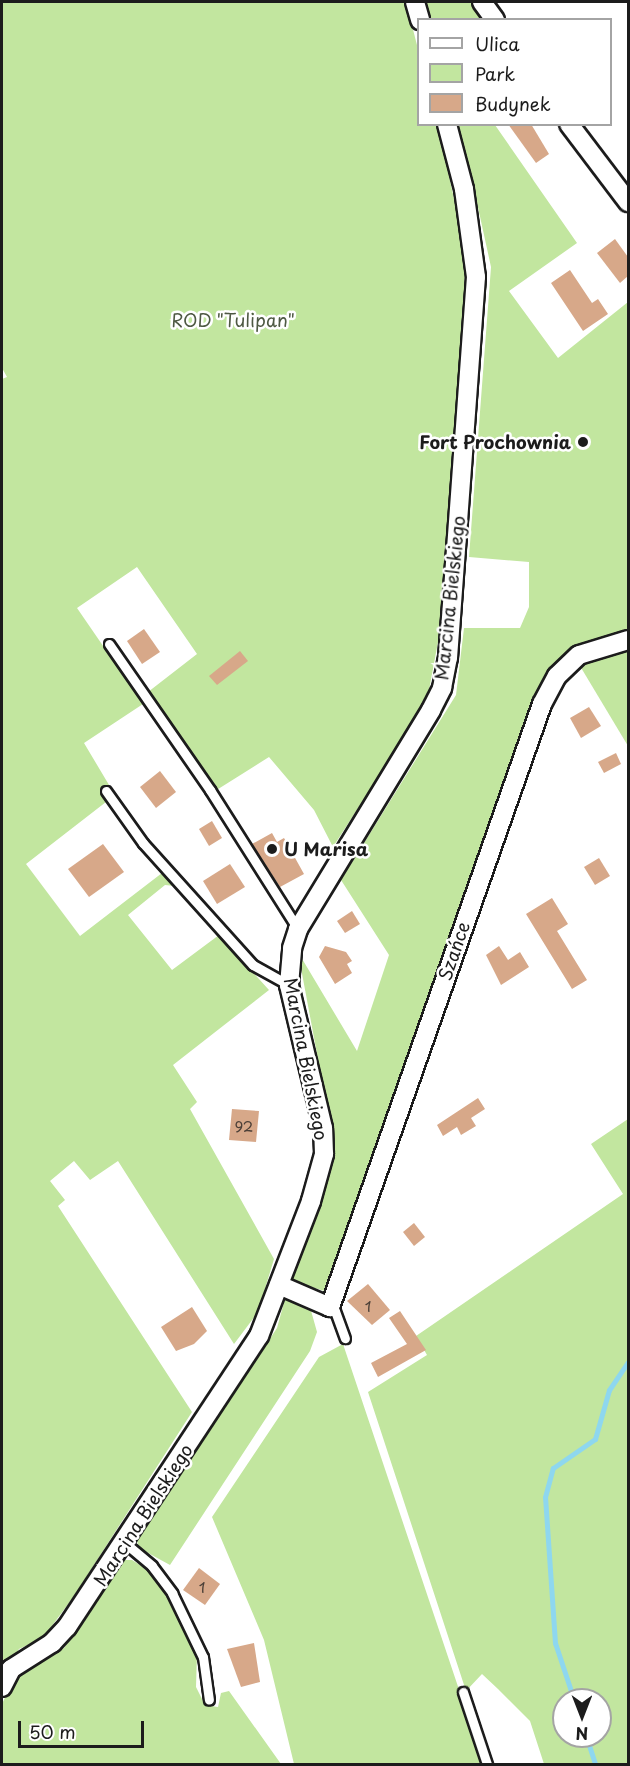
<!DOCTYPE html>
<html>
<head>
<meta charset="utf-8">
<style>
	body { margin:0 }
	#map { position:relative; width:630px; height:1766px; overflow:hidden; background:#fff; font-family:"Playpen Sans",sans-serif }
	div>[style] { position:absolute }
	.green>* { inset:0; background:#c2e69f }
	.stream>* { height:5px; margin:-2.5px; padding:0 2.5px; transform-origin:2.5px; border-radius:2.5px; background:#8ed7ef }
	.building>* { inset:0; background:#d7a889 }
	.roads { filter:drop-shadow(2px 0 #1c1c1c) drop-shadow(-2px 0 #1c1c1c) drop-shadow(0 2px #1c1c1c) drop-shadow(0 -2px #1c1c1c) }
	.service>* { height:9px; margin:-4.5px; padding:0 4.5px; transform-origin:4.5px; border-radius:4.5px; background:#fff }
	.minor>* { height:18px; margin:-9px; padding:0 9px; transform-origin:9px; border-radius:9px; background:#fff }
	.dots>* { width:16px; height:16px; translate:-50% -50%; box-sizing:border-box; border:3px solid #fff; border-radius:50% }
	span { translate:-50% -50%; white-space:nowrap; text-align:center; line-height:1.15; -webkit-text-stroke:5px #fff; paint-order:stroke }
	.number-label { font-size:15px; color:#4b3f37 }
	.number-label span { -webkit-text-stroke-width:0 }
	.park-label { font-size:18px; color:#4e5943 }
	.poi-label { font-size:18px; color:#1c1c1c; font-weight:700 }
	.right { translate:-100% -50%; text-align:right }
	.left { translate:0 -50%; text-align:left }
	.street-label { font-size:18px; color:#1c1c1c }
	.frame { position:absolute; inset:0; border:3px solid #1c1c1c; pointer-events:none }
	.legend { position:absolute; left:417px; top:18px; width:195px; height:108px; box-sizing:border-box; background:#fff; border:2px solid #a4a4a4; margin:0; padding:8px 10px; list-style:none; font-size:18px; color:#1c1c1c }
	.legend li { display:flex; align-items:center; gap:12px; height:30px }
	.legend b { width:30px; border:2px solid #a4a4a4 }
	.north { position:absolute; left:552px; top:1688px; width:60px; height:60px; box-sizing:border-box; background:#fff; border:2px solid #a4a4a4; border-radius:50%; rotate:180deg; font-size:16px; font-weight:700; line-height:24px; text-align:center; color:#1c1c1c }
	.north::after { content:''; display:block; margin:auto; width:21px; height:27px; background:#1c1c1c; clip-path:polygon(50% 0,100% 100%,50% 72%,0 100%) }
	.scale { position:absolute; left:18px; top:1721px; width:126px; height:27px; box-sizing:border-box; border:3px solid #1c1c1c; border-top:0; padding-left:8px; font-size:18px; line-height:21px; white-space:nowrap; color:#1c1c1c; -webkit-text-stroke:4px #fff; paint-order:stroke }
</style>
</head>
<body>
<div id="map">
	<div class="green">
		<i style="clip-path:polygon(2px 2px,406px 2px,418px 49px,418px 124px,438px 125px,466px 254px,449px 583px,427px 701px,333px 847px,314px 810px,269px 757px,215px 791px,148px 692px,197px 654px,137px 567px,77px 608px,143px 704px,84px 743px,115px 795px,26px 864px,80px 936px,162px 873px,175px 886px,165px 885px,128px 915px,172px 970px,219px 935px,269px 990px,173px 1065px,197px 1102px,190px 1109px,274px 1259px,258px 1312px,234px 1344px,118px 1161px,90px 1180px,74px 1161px,50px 1181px,65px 1200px,58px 1206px,192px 1412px,74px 1596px,43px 1638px,19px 1649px,2px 1680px,2px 379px,7px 377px,2px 368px)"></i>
		<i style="clip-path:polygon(422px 2px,472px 2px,485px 19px,426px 19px)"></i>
		<i style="clip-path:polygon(456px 125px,495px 125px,577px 243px,509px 291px,558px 358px,628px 302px,628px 632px,577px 648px,560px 660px,538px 688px,328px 1292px,291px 1281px,334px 1145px,298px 952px,357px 1051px,389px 955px,341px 880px,456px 695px,464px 628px,520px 628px,529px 607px,529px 562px,469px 557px,491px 267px,467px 157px)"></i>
		<i style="clip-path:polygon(628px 646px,628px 746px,577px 661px)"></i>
		<i style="clip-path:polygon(evenodd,628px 1119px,628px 1764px,544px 1764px,530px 1721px,498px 1689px,482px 1674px,466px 1691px,368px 1392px,427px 1355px,416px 1336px,623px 1194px,591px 1144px,628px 1119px,564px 1700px,600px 1700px,600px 1736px,564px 1736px,564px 1700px)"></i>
		<i style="clip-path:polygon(285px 1299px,310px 1307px,317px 1332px,310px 1351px,170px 1565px,139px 1548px,137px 1541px,277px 1328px)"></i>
		<i style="clip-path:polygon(343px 1344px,484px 1764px,294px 1764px,264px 1640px,212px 1517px,319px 1357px)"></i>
		<i style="clip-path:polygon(124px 1560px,132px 1560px,156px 1575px,197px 1654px,196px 1687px,205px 1705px,218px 1707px,221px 1693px,229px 1691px,281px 1764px,2px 1764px,2px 1704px,16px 1674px,64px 1648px)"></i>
	</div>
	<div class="stream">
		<i style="left:574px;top:1700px;width:60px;rotate:-108.4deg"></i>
		<i style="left:555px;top:1643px;width:146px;rotate:-93.9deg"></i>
		<i style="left:545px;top:1497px;width:30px;rotate:-75deg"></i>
		<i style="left:553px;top:1468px;width:51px;rotate:-34.6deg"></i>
		<i style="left:595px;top:1439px;width:51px;rotate:-74.1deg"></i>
		<i style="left:609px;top:1390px;width:34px;rotate:-56deg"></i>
		<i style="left:586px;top:1736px;width:29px;rotate:72deg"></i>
	</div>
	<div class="building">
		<i style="clip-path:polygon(508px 124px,531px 124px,549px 154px,536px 163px)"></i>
		<i style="clip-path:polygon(615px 239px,628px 257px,628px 276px,620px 283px,597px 253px)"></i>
		<i style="clip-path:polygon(570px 270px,592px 303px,598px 299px,608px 314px,583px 331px,551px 283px)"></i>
		<i style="clip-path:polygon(144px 629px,160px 652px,142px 664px,127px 641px)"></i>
		<i style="clip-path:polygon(240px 651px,248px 661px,217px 685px,209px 676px)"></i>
		<i style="clip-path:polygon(589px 707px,601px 726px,581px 738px,570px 718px)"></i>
		<i style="clip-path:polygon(616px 753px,621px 764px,604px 773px,598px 762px)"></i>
		<i style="clip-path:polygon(160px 771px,176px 792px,156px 808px,140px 787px)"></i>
		<i style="clip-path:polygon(212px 821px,222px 838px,209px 846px,199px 829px)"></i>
		<i style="clip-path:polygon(272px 833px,277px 842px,284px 838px,304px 874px,280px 887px,252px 844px)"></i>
		<i style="clip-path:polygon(103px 844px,124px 872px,89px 897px,68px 869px)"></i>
		<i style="clip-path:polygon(599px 858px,610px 876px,595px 885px,584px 867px)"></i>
		<i style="clip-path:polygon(230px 864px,245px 887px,217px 904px,203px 881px)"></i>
		<i style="clip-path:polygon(552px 898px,568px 924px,557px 931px,587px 980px,572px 989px,526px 914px)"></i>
		<i style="clip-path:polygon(352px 911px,360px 924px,345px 933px,337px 921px)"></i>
		<i style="clip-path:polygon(325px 946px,346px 952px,352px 961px,347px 964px,352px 973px,335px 984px,319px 957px)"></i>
		<i style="clip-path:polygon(499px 946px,508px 960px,520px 952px,529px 967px,501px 985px,486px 955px)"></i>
		<i style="clip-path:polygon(478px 1098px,485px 1109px,471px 1118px,476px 1126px,461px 1135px,457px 1127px,443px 1136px,437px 1125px)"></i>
		<i style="clip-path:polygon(232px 1109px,259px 1111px,256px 1142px,229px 1140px)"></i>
		<i style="clip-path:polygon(414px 1223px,425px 1237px,414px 1246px,403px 1232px)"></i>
		<i style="clip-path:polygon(368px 1284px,390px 1310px,372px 1325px,347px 1301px)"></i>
		<i style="clip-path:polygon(192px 1307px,207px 1331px,194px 1344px,176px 1351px,161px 1327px)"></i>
		<i style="clip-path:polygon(400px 1311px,426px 1350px,378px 1377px,371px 1363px,407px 1344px,389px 1318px)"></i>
		<i style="clip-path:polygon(199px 1568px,220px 1584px,205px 1605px,183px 1590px)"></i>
		<i style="clip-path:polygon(254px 1643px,260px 1682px,241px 1687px,227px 1649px)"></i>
	</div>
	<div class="roads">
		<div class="service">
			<i style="left:109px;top:644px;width:178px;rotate:55.3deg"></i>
			<i style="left:210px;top:790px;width:165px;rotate:57.7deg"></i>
			<i style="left:106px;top:791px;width:64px;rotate:54.6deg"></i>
			<i style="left:143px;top:843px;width:164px;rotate:48deg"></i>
			<i style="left:253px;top:965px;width:41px;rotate:29.1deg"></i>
			<i style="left:330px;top:1307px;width:6px;rotate:39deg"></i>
			<i style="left:335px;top:1311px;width:29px;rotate:70deg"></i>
			<i style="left:125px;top:1543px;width:35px;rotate:40deg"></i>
			<i style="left:152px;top:1566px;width:34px;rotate:53deg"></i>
			<i style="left:172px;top:1593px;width:71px;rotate:64.2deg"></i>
			<i style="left:203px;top:1657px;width:43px;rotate:82.1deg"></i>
			<i style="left:463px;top:1692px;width:76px;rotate:71.6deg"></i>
		</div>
		<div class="minor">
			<i style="left:415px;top:2px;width:19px;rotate:74deg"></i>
			<i style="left:482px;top:2px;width:22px;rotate:54deg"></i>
			<i style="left:569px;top:124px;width:98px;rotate:52.9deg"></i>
			<i style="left:279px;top:1285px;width:56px;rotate:23.3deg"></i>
			<i style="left:330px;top:1307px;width:639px;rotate:-70.63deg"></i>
			<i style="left:542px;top:704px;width:32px;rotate:-62deg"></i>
			<i style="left:557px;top:676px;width:30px;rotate:-44deg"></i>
			<i style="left:579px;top:655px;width:51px;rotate:-17deg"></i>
			<i style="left:2px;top:1687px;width:20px;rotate:-63deg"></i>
			<i style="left:11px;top:1669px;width:49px;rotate:-32.4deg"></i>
			<i style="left:52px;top:1643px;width:22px;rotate:-47deg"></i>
			<i style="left:67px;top:1627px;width:349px;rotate:-56.6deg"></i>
			<i style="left:259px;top:1336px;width:145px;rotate:-68.9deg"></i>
			<i style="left:311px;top:1201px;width:49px;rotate:-74.5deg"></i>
			<i style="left:324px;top:1154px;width:26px;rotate:-92deg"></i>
			<i style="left:323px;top:1128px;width:147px;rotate:-103.4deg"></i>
			<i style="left:289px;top:985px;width:37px;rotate:-85deg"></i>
			<i style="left:292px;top:948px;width:20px;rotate:-72deg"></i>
			<i style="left:298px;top:929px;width:256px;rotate:-58.7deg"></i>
			<i style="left:431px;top:710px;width:25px;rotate:-63deg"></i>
			<i style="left:442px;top:688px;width:31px;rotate:-79deg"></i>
			<i style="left:448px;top:658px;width:382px;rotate:-85.8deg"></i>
			<i style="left:476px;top:277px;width:89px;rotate:-97.8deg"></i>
			<i style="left:464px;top:189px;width:67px;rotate:-104.7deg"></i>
		</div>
	</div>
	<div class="dots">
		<i style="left:583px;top:442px;background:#1c1c1c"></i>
		<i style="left:272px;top:849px;background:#1c1c1c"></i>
	</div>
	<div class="number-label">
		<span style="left:244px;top:1126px">92</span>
		<span style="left:368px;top:1306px">1</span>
		<span style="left:202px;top:1587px">1</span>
	</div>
	<div class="park-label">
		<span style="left:233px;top:320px">ROD "Tulipan"</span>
	</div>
	<div class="poi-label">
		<span class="right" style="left:571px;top:442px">Fort Prochownia</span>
		<span class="left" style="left:284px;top:849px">U Marisa</span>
	</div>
	<div class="street-label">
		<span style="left:450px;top:598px;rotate:-84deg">Marcina Bielskiego</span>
		<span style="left:454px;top:951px;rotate:-71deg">Szańce</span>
		<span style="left:306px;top:1059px;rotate:79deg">Marcina Bielskiego</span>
		<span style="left:143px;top:1515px;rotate:-57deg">Marcina Bielskiego</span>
	</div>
	<div class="frame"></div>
	<ul class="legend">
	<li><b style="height:8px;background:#fff"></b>Ulica</li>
	<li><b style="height:16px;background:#c2e69f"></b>Park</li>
	<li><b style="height:16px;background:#d7a889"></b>Budynek</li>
	</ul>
	<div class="north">N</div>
	<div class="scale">50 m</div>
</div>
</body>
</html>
